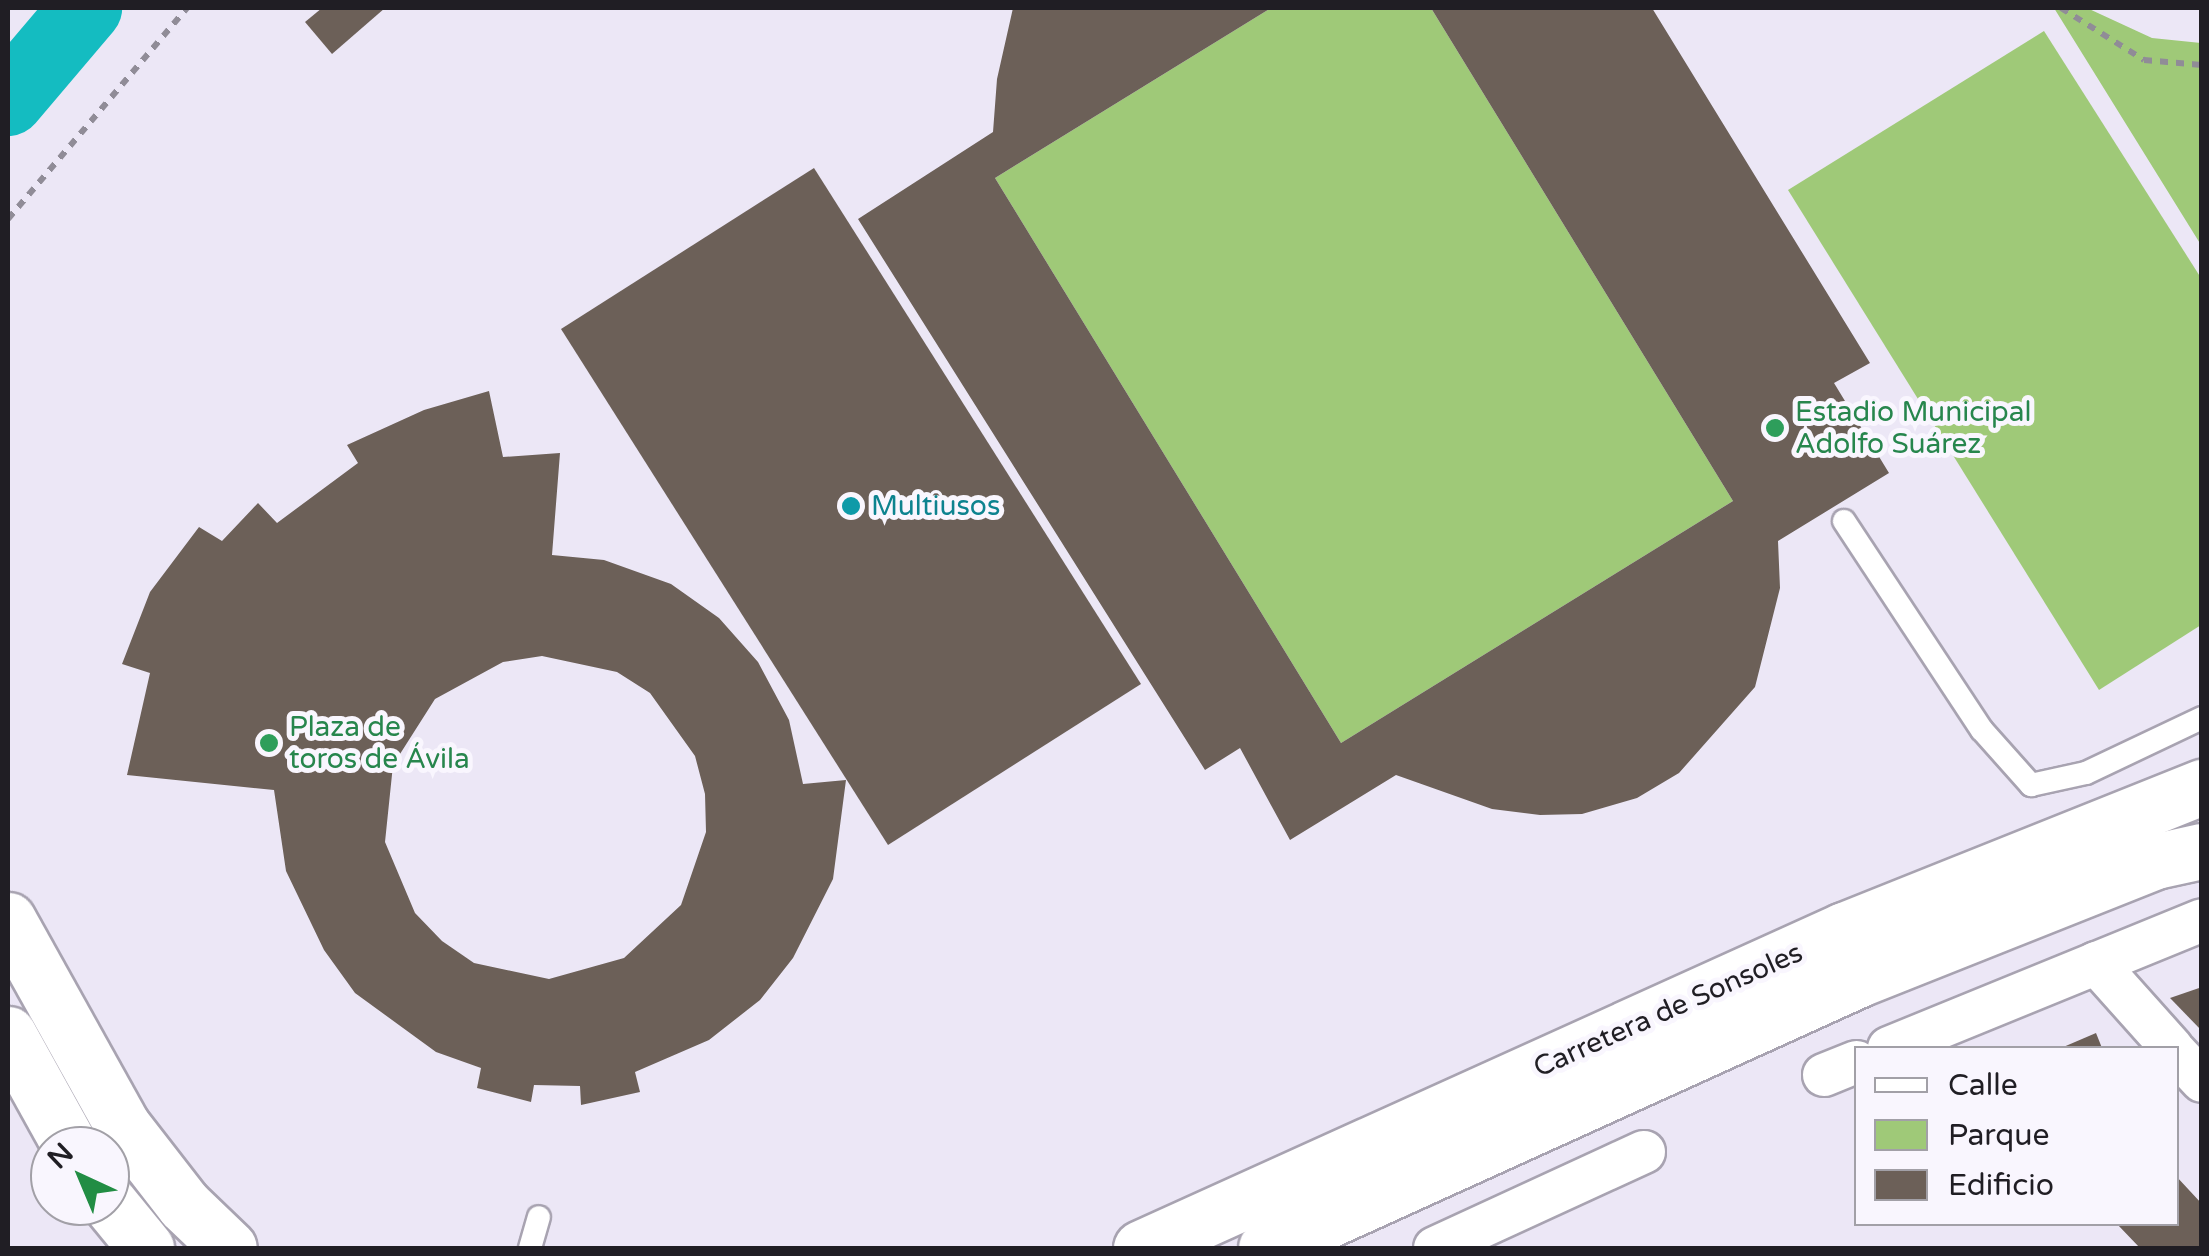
<!DOCTYPE html>
<html>
<head>
<meta charset="utf-8">
<style>
	body { margin:0 }
	#map { position:relative; width:2209px; height:1256px; overflow:hidden; background:#ece7f6; font-family:"Varela Round",sans-serif }
	div>[style] { position:absolute }
	.green>* { inset:0; background:#9fc978 }
	.river>* { height:72px; margin:-36px; padding:0 36px; transform-origin:36px; border-radius:36px; background:#14bcc1 }
	.building>* { inset:0; background:#6c6058 }
	.path>* { height:6px; margin-top:-3px; transform-origin:0; background:repeating-linear-gradient(90deg,#908c97 0 8px,transparent 0 16px) }
	.roads { filter:drop-shadow(2px 0 #a8a3b1) drop-shadow(-2px 0 #a8a3b1) drop-shadow(0 2px #a8a3b1) drop-shadow(0 -2px #a8a3b1) }
	.lane>* { height:22px; margin:-11px; padding:0 11px; transform-origin:11px; border-radius:11px; background:#fff }
	.street>* { height:42px; margin:-21px; padding:0 21px; transform-origin:21px; border-radius:21px; background:#fff }
	.highway>* { height:55px; margin:-27.5px; padding:0 27.5px; transform-origin:27.5px; border-radius:27.5px; background:#fff }
	.dots>* { width:28px; height:28px; translate:-50% -50%; box-sizing:border-box; border:5px solid #f9f6fe; border-radius:50% }
	span { translate:-50% -50%; white-space:nowrap; text-align:center; line-height:1.15; -webkit-text-stroke:10px #f9f6fe; paint-order:stroke }
	.leisure-label { font-size:28px; color:#27864d }
	.left { translate:0 -50%; text-align:left }
	.culture-label { font-size:28px; color:#0d838f }
	.street-label { font-size:28px; color:#201e24 }
	.frame { position:absolute; inset:0; border:10px solid #201e24; pointer-events:none }
	.legend { position:absolute; left:1854px; top:1046px; width:325px; height:180px; box-sizing:border-box; background:#f9f6fe; border:2px solid #a2a0a7; margin:0; padding:12px 18px; list-style:none; font-size:30px; color:#201e24 }
	.legend li { display:flex; align-items:center; gap:20px; height:50px }
	.legend b { width:50px; border:2px solid #a2a0a7 }
	.north { position:absolute; left:30px; top:1126px; width:100px; height:100px; box-sizing:border-box; background:#f9f6fe; border:2px solid #a2a0a7; border-radius:50%; rotate:316deg; font-size:28px; font-weight:700; line-height:40px; text-align:center; color:#201e24 }
	.north::after { content:''; display:block; margin:auto; width:35px; height:45px; background:#228d44; clip-path:polygon(50% 0,100% 100%,50% 72%,0 100%) }
</style>
</head>
<body>
<div id="map">
	<div class="green">
		<i style="clip-path:polygon(1271px 8px,1431px 8px,1733px 501px,1341px 743px,995px 178px)"></i>
		<i style="clip-path:polygon(2054px 8px,2087px 8px,2152px 38px,2201px 43px,2201px 245px)"></i>
		<i style="clip-path:polygon(2044px 31px,2201px 278px,2201px 625px,2099px 690px,1788px 190px)"></i>
	</div>
	<div class="river">
		<i style="left:8px;top:100px;width:121px;rotate:-49.7deg"></i>
	</div>
	<div class="building">
		<i style="clip-path:polygon(322px 8px,385px 8px,332px 54px,305px 22px)"></i>
		<i style="clip-path:polygon(1013px 8px,1271px 8px,995px 178px,1341px 743px,1733px 501px,1431px 8px,1652px 8px,1870px 363px,1834px 383px,1889px 473px,1778px 541px,1780px 588px,1755px 687px,1679px 773px,1637px 798px,1582px 814px,1540px 815px,1492px 809px,1396px 775px,1290px 840px,1240px 748px,1205px 770px,858px 219px,993px 132px,997px 79px)"></i>
		<i style="clip-path:polygon(814px 168px,1141px 684px,888px 845px,561px 329px)"></i>
		<i style="clip-path:polygon(evenodd,489px 391px,503px 457px,560px 453px,552px 555px,604px 560px,671px 584px,719px 618px,758px 662px,789px 720px,803px 784px,846px 780px,833px 879px,793px 958px,760px 1000px,709px 1040px,635px 1072px,640px 1092px,581px 1105px,580px 1086px,534px 1085px,531px 1102px,477px 1088px,481px 1068px,436px 1052px,355px 993px,324px 950px,286px 871px,274px 790px,127px 775px,150px 673px,122px 664px,150px 592px,199px 527px,222px 541px,258px 503px,277px 523px,358px 463px,347px 445px,424px 410px,489px 391px,542px 656px,617px 672px,650px 693px,695px 756px,705px 794px,706px 832px,681px 905px,624px 958px,549px 979px,474px 963px,442px 941px,415px 913px,385px 842px,393px 765px,435px 699px,503px 662px,542px 656px)"></i>
		<i style="clip-path:polygon(2202px 987px,2202px 1031px,2170px 998px)"></i>
		<i style="clip-path:polygon(2096px 1033px,2102px 1048px,2061px 1048px)"></i>
		<i style="clip-path:polygon(2176px 1176px,2202px 1204px,2202px 1248px,2140px 1248px,2117px 1224px,2176px 1224px)"></i>
	</div>
	<div class="path">
		<i style="left:2061px;top:8px;width:98px;rotate:32.1deg"></i>
		<i style="left:2144px;top:60px;width:58px;rotate:4.9deg"></i>
		<i style="left:8px;top:219px;width:277px;rotate:-49.7deg"></i>
	</div>
	<div class="roads">
		<div class="lane">
			<i style="left:1844px;top:521px;width:250px;rotate:56.6deg"></i>
			<i style="left:1982px;top:730px;width:74px;rotate:48.3deg"></i>
			<i style="left:2031px;top:785px;width:56px;rotate:-12.3deg"></i>
			<i style="left:2086px;top:773px;width:128px;rotate:-25.4deg"></i>
			<i style="left:530px;top:1248px;width:32px;rotate:-74deg"></i>
		</div>
		<div class="street">
			<i style="left:2096px;top:963px;width:114px;rotate:48.2deg"></i>
			<i style="left:1889px;top:1048px;width:338px;rotate:-22.2deg"></i>
			<i style="left:2176px;top:1053px;width:38px;rotate:47deg"></i>
			<i style="left:1824px;top:1075px;width:35px;rotate:-22deg"></i>
			<i style="left:1435px;top:1248px;width:230px;rotate:-24.7deg"></i>
		</div>
		<div class="highway">
			<i style="left:8px;top:920px;width:235px;rotate:60.9deg"></i>
			<i style="left:122px;top:1125px;width:101px;rotate:52.2deg"></i>
			<i style="left:184px;top:1205px;width:62px;rotate:43.7deg"></i>
			<i style="left:8px;top:1034px;width:128px;rotate:61deg"></i>
			<i style="left:110px;top:1204px;width:57px;rotate:50.7deg"></i>
			<i style="left:1141px;top:1248px;width:772px;rotate:-24.34deg"></i>
			<i style="left:1844px;top:930px;width:386px;rotate:-21.8deg"></i>
			<i style="left:1266px;top:1248px;width:651px;rotate:-24.4deg"></i>
			<i style="left:1859px;top:979px;width:320px;rotate:-21.7deg"></i>
			<i style="left:2156px;top:861px;width:47px;rotate:-12.3deg"></i>
		</div>
	</div>
	<div class="dots">
		<i style="left:1775px;top:428px;background:#2e9e5b"></i>
		<i style="left:851px;top:506px;background:#0f9aa8"></i>
		<i style="left:269px;top:743px;background:#2e9e5b"></i>
	</div>
	<div class="leisure-label">
		<span class="left" style="left:1795px;top:428px">Estadio Municipal<br>Adolfo Suárez</span>
		<span class="left" style="left:289px;top:743px">Plaza de<br>toros de Ávila</span>
	</div>
	<div class="culture-label">
		<span class="left" style="left:871px;top:506px">Multiusos</span>
	</div>
	<div class="street-label">
		<span style="left:1668px;top:1010px;rotate:-24deg">Carretera de Sonsoles</span>
	</div>
	<div class="frame"></div>
	<ul class="legend">
	<li><b style="height:12px;background:#fff"></b>Calle</li>
	<li><b style="height:28px;background:#9fc978"></b>Parque</li>
	<li><b style="height:28px;background:#6c6058"></b>Edificio</li>
	</ul>
	<div class="north">N</div>
</div>
</body>
</html>
